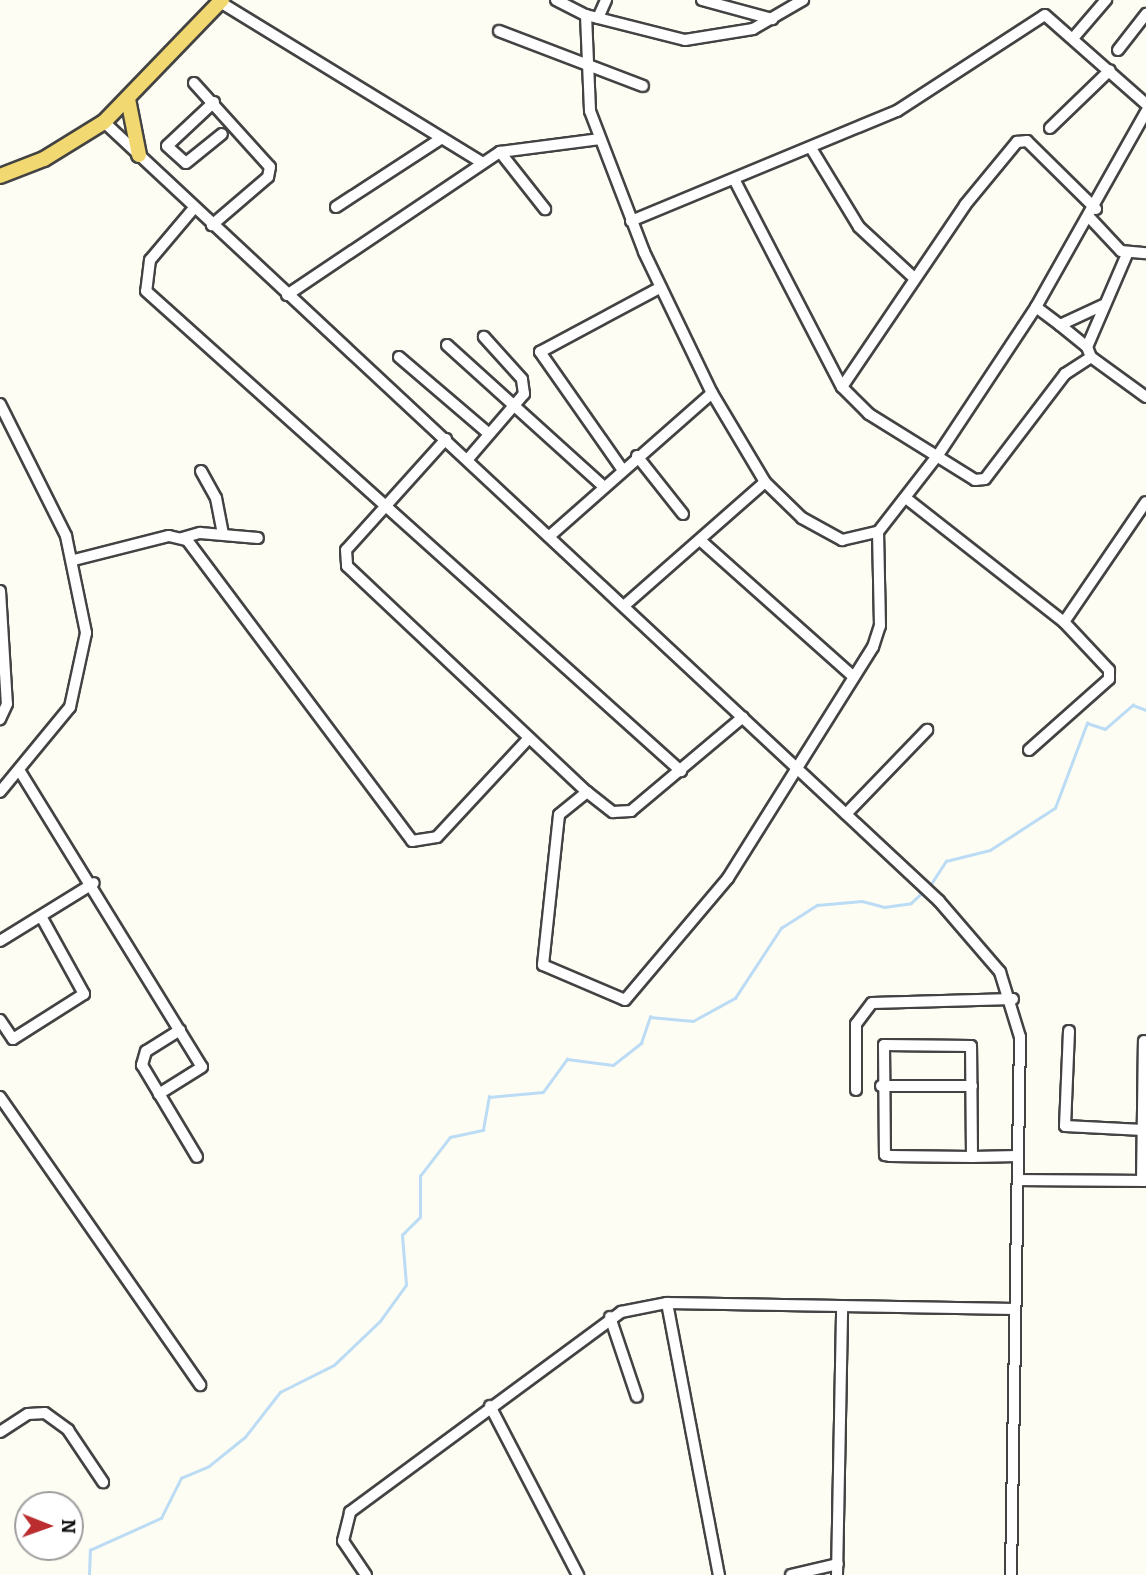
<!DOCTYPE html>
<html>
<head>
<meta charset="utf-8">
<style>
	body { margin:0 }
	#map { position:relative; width:1146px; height:1575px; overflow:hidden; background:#fefdf4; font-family:Bitter,serif }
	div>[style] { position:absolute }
	.stream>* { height:2.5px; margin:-1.25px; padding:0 1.25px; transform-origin:1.25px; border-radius:1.25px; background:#bbdcf4 }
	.roads { filter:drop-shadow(2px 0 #434343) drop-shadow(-2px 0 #434343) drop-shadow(0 2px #434343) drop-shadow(0 -2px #434343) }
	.minor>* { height:10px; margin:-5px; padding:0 5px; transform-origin:5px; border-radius:5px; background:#fff }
	.major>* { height:14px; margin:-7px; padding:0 7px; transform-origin:7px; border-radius:7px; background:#f2d870 }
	span { translate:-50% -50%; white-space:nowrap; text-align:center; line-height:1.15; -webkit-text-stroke:7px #fff; paint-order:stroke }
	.north { position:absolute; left:14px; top:1491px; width:70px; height:70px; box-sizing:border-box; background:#fff; border:2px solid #9f9f9f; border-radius:50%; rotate:91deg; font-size:19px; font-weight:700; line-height:28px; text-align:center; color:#101010 }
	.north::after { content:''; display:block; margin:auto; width:24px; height:32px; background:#bb2d2e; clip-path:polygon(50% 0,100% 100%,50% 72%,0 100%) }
</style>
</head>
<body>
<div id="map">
	<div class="stream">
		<i style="left:929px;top:887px;width:31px;rotate:-57deg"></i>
		<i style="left:946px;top:861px;width:45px;rotate:-14deg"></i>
		<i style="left:990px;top:850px;width:77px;rotate:-32.9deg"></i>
		<i style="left:1055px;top:808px;width:91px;rotate:-69.4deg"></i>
		<i style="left:1087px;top:723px;width:19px;rotate:18deg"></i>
		<i style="left:1105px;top:729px;width:37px;rotate:-41deg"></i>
		<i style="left:1133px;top:705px;width:14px;rotate:21deg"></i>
		<i style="left:89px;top:1575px;width:25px;rotate:-88deg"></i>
		<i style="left:90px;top:1550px;width:78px;rotate:-24.3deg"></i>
		<i style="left:161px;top:1518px;width:45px;rotate:-63.4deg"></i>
		<i style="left:181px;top:1478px;width:30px;rotate:-23deg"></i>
		<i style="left:209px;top:1466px;width:46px;rotate:-38.9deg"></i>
		<i style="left:245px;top:1437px;width:57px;rotate:-52.1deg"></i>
		<i style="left:280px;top:1392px;width:60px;rotate:-26.6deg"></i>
		<i style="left:334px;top:1365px;width:64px;rotate:-43.7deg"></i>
		<i style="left:380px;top:1321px;width:44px;rotate:-54.2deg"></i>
		<i style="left:406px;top:1285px;width:50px;rotate:-94.6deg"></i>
		<i style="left:402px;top:1235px;width:25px;rotate:-45deg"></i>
		<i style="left:420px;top:1217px;width:41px;rotate:-90deg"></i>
		<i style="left:420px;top:1176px;width:49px;rotate:-52.4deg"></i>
		<i style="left:450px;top:1137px;width:34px;rotate:-12deg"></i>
		<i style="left:483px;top:1130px;width:34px;rotate:-80deg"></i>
		<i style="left:489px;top:1097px;width:54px;rotate:-5.3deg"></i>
		<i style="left:543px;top:1092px;width:41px;rotate:-54deg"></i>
		<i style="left:567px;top:1059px;width:46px;rotate:7.4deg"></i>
		<i style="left:613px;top:1065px;width:36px;rotate:-38deg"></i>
		<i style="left:641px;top:1043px;width:28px;rotate:-71deg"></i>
		<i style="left:650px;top:1017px;width:43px;rotate:5.3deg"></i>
		<i style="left:693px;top:1021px;width:48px;rotate:-28.7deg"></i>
		<i style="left:735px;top:998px;width:84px;rotate:-56.7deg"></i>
		<i style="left:781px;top:928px;width:43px;rotate:-32.6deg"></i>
		<i style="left:817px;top:905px;width:45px;rotate:-5.1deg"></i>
		<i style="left:862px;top:901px;width:23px;rotate:15deg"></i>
		<i style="left:884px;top:907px;width:27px;rotate:-8deg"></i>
		<i style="left:911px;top:903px;width:18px;rotate:-43deg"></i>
	</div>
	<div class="roads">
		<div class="minor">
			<i style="left:556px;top:0;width:34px;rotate:27deg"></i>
			<i style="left:586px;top:15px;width:102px;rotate:14.2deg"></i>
			<i style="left:685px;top:40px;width:69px;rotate:-9.2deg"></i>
			<i style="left:753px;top:29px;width:58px;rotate:-30.1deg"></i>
			<i style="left:702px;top:0;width:73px;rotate:15.2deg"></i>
			<i style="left:220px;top:2px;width:306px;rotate:31.5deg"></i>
			<i style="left:586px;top:15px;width:96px;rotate:87.6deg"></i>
			<i style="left:590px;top:111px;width:151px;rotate:69deg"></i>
			<i style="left:644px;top:252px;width:157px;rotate:64.3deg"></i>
			<i style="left:712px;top:393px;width:104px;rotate:59.2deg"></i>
			<i style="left:765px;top:482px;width:52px;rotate:44.2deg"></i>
			<i style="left:802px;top:518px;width:46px;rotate:28.8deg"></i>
			<i style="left:842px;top:540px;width:37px;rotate:-13deg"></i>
			<i style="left:878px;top:532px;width:98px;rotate:-52.1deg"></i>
			<i style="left:938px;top:455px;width:178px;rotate:-56.5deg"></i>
			<i style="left:1036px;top:307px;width:224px;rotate:-60.6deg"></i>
			<i style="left:598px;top:18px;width:20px;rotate:-66deg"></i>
			<i style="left:499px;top:31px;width:154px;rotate:20.9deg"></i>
			<i style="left:1075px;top:36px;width:48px;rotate:-49.3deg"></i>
			<i style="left:1118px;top:50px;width:46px;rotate:-52.1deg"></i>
			<i style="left:194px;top:83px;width:113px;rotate:47.9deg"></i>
			<i style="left:270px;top:167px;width:10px;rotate:101deg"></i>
			<i style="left:268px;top:177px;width:74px;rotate:139.4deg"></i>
			<i style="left:214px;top:102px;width:64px;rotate:136.9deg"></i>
			<i style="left:167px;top:146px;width:25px;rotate:42deg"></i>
			<i style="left:186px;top:163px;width:46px;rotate:-38.9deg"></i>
			<i style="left:104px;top:122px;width:1142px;rotate:43.01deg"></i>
			<i style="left:939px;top:901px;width:94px;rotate:49.3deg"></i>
			<i style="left:1000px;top:972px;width:68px;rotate:72.9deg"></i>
			<i style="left:1020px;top:1037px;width:538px;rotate:90.96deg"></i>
			<i style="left:1050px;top:128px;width:83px;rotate:-44deg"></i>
			<i style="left:811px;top:148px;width:92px;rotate:58.7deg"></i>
			<i style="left:859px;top:227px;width:74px;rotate:42.8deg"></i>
			<i style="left:500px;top:152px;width:73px;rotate:51.7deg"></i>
			<i style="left:734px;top:179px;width:234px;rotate:62.6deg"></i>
			<i style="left:842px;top:387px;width:38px;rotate:45deg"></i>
			<i style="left:869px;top:414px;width:125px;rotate:31.9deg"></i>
			<i style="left:975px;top:480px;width:10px;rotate:-6deg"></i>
			<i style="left:985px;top:479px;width:132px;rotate:-52.7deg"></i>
			<i style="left:1065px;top:374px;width:31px;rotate:-33deg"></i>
			<i style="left:336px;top:207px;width:126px;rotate:-33.1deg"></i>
			<i style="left:194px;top:208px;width:68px;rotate:130.2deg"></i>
			<i style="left:150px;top:260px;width:31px;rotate:97deg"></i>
			<i style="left:146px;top:291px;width:719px;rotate:41.9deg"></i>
			<i style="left:1090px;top:218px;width:45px;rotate:46.8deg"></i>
			<i style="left:1121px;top:251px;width:25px;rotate:5deg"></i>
			<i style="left:631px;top:221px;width:288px;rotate:-22.5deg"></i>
			<i style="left:897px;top:111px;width:176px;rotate:-33deg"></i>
			<i style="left:1045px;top:15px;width:135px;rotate:41.4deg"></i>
			<i style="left:287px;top:295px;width:257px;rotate:-33.9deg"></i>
			<i style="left:500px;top:152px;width:101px;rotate:-7.4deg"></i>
			<i style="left:1036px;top:307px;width:30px;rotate:37deg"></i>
			<i style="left:1060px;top:325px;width:47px;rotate:-24.9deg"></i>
			<i style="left:1060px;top:325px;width:35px;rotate:39deg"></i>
			<i style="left:447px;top:345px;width:210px;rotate:42.1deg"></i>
			<i style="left:399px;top:357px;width:118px;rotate:40.5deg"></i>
			<i style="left:1091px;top:357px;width:11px;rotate:-112deg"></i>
			<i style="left:1087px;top:347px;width:101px;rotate:-66.7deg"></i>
			<i style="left:1091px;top:357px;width:68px;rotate:36deg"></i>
			<i style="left:842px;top:387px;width:220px;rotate:-55.9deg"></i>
			<i style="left:965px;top:205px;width:82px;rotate:-50.5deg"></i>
			<i style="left:1017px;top:142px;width:10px;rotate:-6deg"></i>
			<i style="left:1027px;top:141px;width:97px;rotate:44.6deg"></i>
			<i style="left:0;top:404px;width:148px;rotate:63.4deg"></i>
			<i style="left:66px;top:536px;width:99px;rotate:78.3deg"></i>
			<i style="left:86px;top:633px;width:76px;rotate:102.2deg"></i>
			<i style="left:70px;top:707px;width:110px;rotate:129.5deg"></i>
			<i style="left:446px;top:439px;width:149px;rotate:132deg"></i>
			<i style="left:346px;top:550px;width:16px;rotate:86deg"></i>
			<i style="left:347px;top:566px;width:330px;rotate:43.3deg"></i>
			<i style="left:587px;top:792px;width:33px;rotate:38deg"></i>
			<i style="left:613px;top:812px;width:18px;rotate:-3deg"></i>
			<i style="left:631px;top:811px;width:146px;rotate:-40deg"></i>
			<i style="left:637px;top:456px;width:74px;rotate:51.6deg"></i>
			<i style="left:468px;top:459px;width:86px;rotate:-49.3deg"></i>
			<i style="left:524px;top:394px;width:15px;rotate:-98deg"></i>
			<i style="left:522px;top:379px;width:57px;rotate:-132.1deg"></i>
			<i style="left:622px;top:469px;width:143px;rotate:-125deg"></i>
			<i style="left:540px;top:352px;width:137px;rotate:-28.2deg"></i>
			<i style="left:201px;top:471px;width:31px;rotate:61deg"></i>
			<i style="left:216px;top:498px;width:36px;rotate:79deg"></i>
			<i style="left:907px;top:499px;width:199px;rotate:38.1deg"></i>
			<i style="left:1064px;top:622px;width:66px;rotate:46.8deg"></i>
			<i style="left:1109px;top:670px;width:9px;rotate:90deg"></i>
			<i style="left:1109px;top:679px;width:107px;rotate:138.4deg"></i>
			<i style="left:552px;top:534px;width:213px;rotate:-41.4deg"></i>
			<i style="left:182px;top:538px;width:19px;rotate:-16deg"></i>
			<i style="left:200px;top:533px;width:58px;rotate:4.9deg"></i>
			<i style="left:700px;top:540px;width:206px;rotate:41.7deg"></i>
			<i style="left:74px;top:560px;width:98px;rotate:-14.2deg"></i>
			<i style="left:169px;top:536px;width:18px;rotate:13deg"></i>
			<i style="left:187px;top:540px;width:376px;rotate:53.2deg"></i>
			<i style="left:412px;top:841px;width:25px;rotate:-9deg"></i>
			<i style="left:437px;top:837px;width:135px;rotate:-47.1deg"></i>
			<i style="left:0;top:591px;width:113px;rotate:86.5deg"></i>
			<i style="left:7px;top:704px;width:17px;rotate:115deg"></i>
			<i style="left:625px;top:605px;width:186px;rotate:-41.3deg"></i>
			<i style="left:1064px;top:622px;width:145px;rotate:-55.7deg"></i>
			<i style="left:21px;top:773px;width:345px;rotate:58.4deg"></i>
			<i style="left:202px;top:1067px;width:51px;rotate:147.9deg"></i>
			<i style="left:587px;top:792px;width:36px;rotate:141deg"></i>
			<i style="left:559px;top:815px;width:151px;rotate:96.1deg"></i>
			<i style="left:543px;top:965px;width:89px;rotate:23.1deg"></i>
			<i style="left:625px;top:1000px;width:160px;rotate:-49.8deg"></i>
			<i style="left:728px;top:878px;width:273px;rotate:-57.9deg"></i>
			<i style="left:873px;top:647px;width:22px;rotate:-72deg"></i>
			<i style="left:880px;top:626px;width:94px;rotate:-91.2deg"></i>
			<i style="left:846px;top:814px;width:117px;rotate:-46deg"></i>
			<i style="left:0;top:941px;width:110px;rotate:-31.7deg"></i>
			<i style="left:0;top:1020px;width:23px;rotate:56deg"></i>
			<i style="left:13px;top:1039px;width:84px;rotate:-32.4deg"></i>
			<i style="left:84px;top:994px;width:89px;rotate:-118.9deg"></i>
			<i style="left:180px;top:1030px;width:40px;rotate:148deg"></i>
			<i style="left:146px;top:1051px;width:15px;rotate:106deg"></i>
			<i style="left:142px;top:1065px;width:107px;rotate:59.1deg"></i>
			<i style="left:1069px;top:1031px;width:95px;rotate:92.4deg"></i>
			<i style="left:1065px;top:1126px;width:78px;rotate:2.9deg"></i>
			<i style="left:881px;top:1086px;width:91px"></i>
			<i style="left:856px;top:1090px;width:66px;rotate:-90deg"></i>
			<i style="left:856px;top:1024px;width:26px;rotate:-53deg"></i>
			<i style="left:872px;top:1003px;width:141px;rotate:-1.6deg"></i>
			<i style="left:0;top:1097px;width:351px;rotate:55.2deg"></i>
			<i style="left:972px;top:1157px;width:111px;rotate:-90.5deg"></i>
			<i style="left:971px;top:1046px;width:87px;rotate:-179.3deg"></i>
			<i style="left:884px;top:1045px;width:110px;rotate:89.5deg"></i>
			<i style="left:885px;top:1155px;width:5px;rotate:11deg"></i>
			<i style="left:890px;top:1156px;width:82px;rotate:0.7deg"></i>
			<i style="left:972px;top:1157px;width:46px;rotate:-1.2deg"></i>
			<i style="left:1018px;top:1180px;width:128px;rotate:0.4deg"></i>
			<i style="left:1142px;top:1181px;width:140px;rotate:-89.2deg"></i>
			<i style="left:667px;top:1303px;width:277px;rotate:79.2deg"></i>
			<i style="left:610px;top:1317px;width:84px;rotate:71.4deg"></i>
			<i style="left:490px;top:1406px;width:191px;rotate:62.5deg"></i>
			<i style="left:0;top:1432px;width:33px;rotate:-33deg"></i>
			<i style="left:28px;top:1414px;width:17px;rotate:-3deg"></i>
			<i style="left:45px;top:1413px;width:29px;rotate:36deg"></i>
			<i style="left:68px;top:1430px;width:63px;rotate:56.1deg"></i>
			<i style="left:366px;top:1575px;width:41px;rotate:-124.1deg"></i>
			<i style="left:343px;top:1541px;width:30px;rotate:-76deg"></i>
			<i style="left:350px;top:1512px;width:337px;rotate:-36.4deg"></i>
			<i style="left:621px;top:1312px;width:47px;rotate:-11.1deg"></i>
			<i style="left:667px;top:1303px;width:348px;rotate:1deg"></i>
			<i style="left:791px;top:1575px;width:48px;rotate:-13.2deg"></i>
			<i style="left:837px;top:1575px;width:269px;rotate:-88.9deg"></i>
		</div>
		<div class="major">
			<i style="left:128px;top:99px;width:57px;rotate:78.9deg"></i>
			<i style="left:0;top:176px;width:47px;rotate:-21.1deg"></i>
			<i style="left:44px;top:159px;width:70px;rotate:-31.7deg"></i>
			<i style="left:104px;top:122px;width:170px;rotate:-46deg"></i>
		</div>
	</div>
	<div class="north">N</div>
</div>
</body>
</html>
